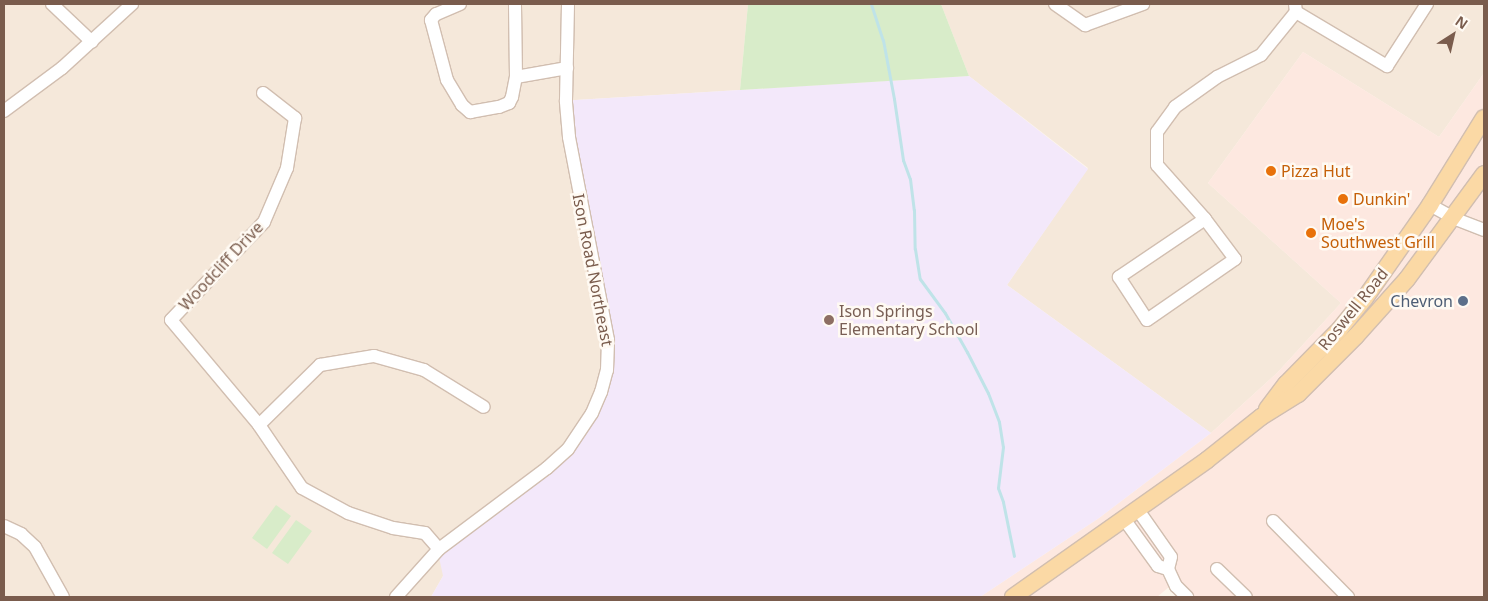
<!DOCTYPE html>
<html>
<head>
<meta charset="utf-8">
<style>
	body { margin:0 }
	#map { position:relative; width:1488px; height:601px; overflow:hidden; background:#fdf6ec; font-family:"Noto Sans",sans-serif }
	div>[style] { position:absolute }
	.residential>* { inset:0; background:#f5e8da }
	.commercial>* { inset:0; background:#fde8e0 }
	.education>* { inset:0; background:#f3e8fa }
	.green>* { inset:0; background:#d8ecc9 }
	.stream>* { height:3px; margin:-1.5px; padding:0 1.5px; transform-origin:1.5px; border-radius:1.5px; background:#bfe3e8 }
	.roads { filter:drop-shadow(1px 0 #d1beb0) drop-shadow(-1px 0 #d1beb0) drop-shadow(0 1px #d1beb0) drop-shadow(0 -1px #d1beb0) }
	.minor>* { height:12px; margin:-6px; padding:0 6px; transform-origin:6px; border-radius:6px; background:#fff }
	.major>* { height:16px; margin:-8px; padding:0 8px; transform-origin:8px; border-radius:8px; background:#fbd9a5 }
	.dots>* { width:14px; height:14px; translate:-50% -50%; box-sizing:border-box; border:2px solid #fffaf3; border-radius:50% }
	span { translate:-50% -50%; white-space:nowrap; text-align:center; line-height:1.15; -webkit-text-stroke:5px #fffaf3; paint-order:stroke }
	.food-label { font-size:16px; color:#c56008 }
	.left { translate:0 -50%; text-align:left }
	.street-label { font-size:16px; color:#7a5c4d }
	.service-label { font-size:16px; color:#4e5e75 }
	.right { translate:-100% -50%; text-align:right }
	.education-label { font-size:16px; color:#785e54 }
	.frame { position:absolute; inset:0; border:5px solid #7a5c4d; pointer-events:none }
	.north { position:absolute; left:1428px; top:10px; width:50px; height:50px; -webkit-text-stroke:4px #fffaf3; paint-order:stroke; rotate:35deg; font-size:14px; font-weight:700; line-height:20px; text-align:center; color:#7a5c4d }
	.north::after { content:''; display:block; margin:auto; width:18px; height:22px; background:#7a5c4d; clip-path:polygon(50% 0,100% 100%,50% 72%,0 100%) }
</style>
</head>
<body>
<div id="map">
	<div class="residential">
		<i style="clip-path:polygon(4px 4px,748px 4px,740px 90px,559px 101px,609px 355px,597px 401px,567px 444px,443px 576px,431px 597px,4px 597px)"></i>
		<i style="clip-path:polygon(941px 4px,1484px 4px,1484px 73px,1439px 137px,1303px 52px,1208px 183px,1341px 303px,1277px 373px,1211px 433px,1007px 285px,1088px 168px,969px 76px)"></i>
	</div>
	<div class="commercial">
		<i style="clip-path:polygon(1303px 52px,1439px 137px,1484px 73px,1484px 597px,1179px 597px,1169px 587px,1157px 597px,980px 597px,1099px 518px,1211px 433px,1277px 373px,1341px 303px,1208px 183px)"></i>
	</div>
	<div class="education">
		<i style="clip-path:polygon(969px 76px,1088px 169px,1007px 285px,1211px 433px,1099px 518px,980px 597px,431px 597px,443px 576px,439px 557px,567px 444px,597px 401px,609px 355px,559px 101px)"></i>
	</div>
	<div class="green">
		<i style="clip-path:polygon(748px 4px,941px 4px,969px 76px,740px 90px)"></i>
		<i style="clip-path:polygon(276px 505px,291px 516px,267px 549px,252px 538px)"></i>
		<i style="clip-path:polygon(296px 520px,312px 531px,288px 564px,272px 553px)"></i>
	</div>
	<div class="stream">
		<i style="left:871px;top:4px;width:38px;rotate:72deg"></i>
		<i style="left:883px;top:40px;width:60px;rotate:79.4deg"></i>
		<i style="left:894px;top:99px;width:62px;rotate:81.6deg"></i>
		<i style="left:903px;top:160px;width:20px;rotate:70deg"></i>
		<i style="left:910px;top:179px;width:31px;rotate:83deg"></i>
		<i style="left:914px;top:210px;width:39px;rotate:89deg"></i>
		<i style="left:915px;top:249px;width:30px;rotate:81deg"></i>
		<i style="left:920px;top:279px;width:42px;rotate:53.7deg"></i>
		<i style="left:945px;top:313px;width:45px;rotate:60.6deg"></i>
		<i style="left:967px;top:352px;width:46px;rotate:62.9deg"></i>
		<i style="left:988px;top:393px;width:31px;rotate:69deg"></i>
		<i style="left:999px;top:422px;width:25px;rotate:81deg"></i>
		<i style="left:1003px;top:447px;width:41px;rotate:97deg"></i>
		<i style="left:998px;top:488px;width:15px;rotate:70deg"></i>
		<i style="left:1003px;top:502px;width:55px;rotate:78.5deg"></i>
	</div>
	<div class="roads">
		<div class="minor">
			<i style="left:52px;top:4px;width:55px;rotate:43.5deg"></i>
			<i style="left:460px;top:4px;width:26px;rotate:157deg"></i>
			<i style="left:436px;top:14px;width:8px;rotate:130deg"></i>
			<i style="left:431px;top:20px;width:62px;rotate:75.1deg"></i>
			<i style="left:447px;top:80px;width:29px;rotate:59deg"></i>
			<i style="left:462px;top:105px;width:11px;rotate:41deg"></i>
			<i style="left:470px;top:112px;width:29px;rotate:-10deg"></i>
			<i style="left:499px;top:107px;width:11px;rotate:-22deg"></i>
			<i style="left:509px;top:103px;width:7px;rotate:-63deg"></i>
			<i style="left:512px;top:97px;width:20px;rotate:-79deg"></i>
			<i style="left:516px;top:77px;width:73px;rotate:-90.8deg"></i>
			<i style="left:1055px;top:4px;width:37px;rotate:35deg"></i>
			<i style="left:1085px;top:25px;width:62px;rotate:-19.9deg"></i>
			<i style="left:1296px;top:12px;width:106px;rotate:30.7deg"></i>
			<i style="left:1387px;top:66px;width:74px;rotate:-57.2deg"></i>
			<i style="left:516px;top:77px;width:52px;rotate:-10deg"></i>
			<i style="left:263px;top:93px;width:41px;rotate:38deg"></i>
			<i style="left:295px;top:118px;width:51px;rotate:99.1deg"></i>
			<i style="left:287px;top:168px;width:59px;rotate:113.1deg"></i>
			<i style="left:264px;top:222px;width:135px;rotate:133.5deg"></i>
			<i style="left:171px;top:320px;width:137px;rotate:50deg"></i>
			<i style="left:259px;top:425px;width:76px;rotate:55.7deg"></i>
			<i style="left:302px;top:488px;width:52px;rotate:28.5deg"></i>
			<i style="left:348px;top:513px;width:47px;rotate:18.4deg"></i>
			<i style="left:393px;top:528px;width:32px;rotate:9deg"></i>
			<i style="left:425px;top:533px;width:21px;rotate:49deg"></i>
			<i style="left:4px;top:111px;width:72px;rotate:-36.6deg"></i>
			<i style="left:62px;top:68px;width:95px;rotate:-42.4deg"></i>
			<i style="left:1430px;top:205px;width:26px;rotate:29deg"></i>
			<i style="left:1453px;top:218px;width:33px;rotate:21deg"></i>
			<i style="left:1205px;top:219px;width:104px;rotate:146deg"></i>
			<i style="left:1119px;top:277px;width:51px;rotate:56.9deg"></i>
			<i style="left:1147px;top:320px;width:107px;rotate:-34.7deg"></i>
			<i style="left:1235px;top:259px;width:50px;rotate:-126.9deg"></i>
			<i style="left:1205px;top:219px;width:72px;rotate:-131.6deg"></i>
			<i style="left:1157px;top:165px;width:33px;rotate:-90deg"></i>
			<i style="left:1157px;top:132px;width:31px;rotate:-54deg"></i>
			<i style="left:1175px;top:107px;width:52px;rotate:-35.5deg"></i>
			<i style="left:1217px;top:77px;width:49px;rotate:-26.6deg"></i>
			<i style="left:1261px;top:55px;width:55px;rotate:-50.9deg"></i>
			<i style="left:1296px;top:12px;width:8px;rotate:-97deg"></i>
			<i style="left:259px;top:425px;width:86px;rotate:-44.5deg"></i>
			<i style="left:320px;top:365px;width:55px;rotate:-9.5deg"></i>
			<i style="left:374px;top:356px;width:52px;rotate:15.6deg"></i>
			<i style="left:424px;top:370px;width:70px;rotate:31.7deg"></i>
			<i style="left:1138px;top:510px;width:57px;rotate:54.9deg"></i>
			<i style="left:1171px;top:557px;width:12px;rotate:104deg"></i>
			<i style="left:1168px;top:569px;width:19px;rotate:65deg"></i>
			<i style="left:1176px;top:586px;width:16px;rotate:45deg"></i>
			<i style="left:1124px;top:519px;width:58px;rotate:54.1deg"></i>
			<i style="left:1158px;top:566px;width:10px;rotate:17deg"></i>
			<i style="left:1273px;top:521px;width:107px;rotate:45.4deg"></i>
			<i style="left:4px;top:526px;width:19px;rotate:25deg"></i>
			<i style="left:21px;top:534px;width:19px;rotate:43deg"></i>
			<i style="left:35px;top:547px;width:57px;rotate:60.8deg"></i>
			<i style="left:1217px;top:569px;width:40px;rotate:44deg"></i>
			<i style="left:396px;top:597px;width:64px;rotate:-48.1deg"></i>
			<i style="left:439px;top:549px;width:135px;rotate:-36.9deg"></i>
			<i style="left:547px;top:468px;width:28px;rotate:-42deg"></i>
			<i style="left:568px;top:449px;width:43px;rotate:-56.3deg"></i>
			<i style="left:592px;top:413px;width:23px;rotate:-67deg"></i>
			<i style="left:601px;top:392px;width:23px;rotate:-75deg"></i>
			<i style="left:607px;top:370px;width:30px;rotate:-88deg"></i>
			<i style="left:608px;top:340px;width:207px;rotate:-100.9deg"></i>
			<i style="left:569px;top:137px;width:37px;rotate:-95deg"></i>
			<i style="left:566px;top:100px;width:96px;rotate:-88.8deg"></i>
		</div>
		<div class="major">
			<i style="left:1267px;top:409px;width:31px;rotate:-53deg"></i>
			<i style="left:1286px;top:384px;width:77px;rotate:-45.5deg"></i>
			<i style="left:1340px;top:329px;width:40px;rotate:-51deg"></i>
			<i style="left:1365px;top:298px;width:113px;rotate:-55deg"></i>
			<i style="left:1430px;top:205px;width:102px;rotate:-58.2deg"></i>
			<i style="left:1013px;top:597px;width:237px;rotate:-35.2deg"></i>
			<i style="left:1207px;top:460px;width:69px;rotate:-38.5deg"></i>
			<i style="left:1261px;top:417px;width:44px;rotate:-31.9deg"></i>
			<i style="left:1298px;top:394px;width:82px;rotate:-45deg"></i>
			<i style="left:1356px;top:336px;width:76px;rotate:-48.2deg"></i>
			<i style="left:1407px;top:279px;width:130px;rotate:-53.7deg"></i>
		</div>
	</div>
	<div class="dots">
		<i style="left:1271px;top:171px;background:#e8710a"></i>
		<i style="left:1343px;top:199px;background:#e8710a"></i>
		<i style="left:1311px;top:233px;background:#e8710a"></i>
		<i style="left:1463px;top:301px;background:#5c6f8a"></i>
		<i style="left:829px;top:320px;background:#8d6e63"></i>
	</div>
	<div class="food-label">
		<span class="left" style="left:1281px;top:171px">Pizza Hut</span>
		<span class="left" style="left:1353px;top:199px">Dunkin'</span>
		<span class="left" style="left:1321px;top:233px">Moe's<br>Southwest Grill</span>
	</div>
	<div class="street-label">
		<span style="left:221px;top:266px;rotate:-47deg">Woodcliff Drive</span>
		<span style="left:593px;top:270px;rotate:79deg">Ison Road Northeast</span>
		<span style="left:1353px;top:309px;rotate:-51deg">Roswell Road</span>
	</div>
	<div class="service-label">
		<span class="right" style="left:1453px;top:301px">Chevron</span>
	</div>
	<div class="education-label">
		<span class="left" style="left:839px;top:320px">Ison Springs<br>Elementary School</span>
	</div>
	<div class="frame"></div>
	<div class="north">N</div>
</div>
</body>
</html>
